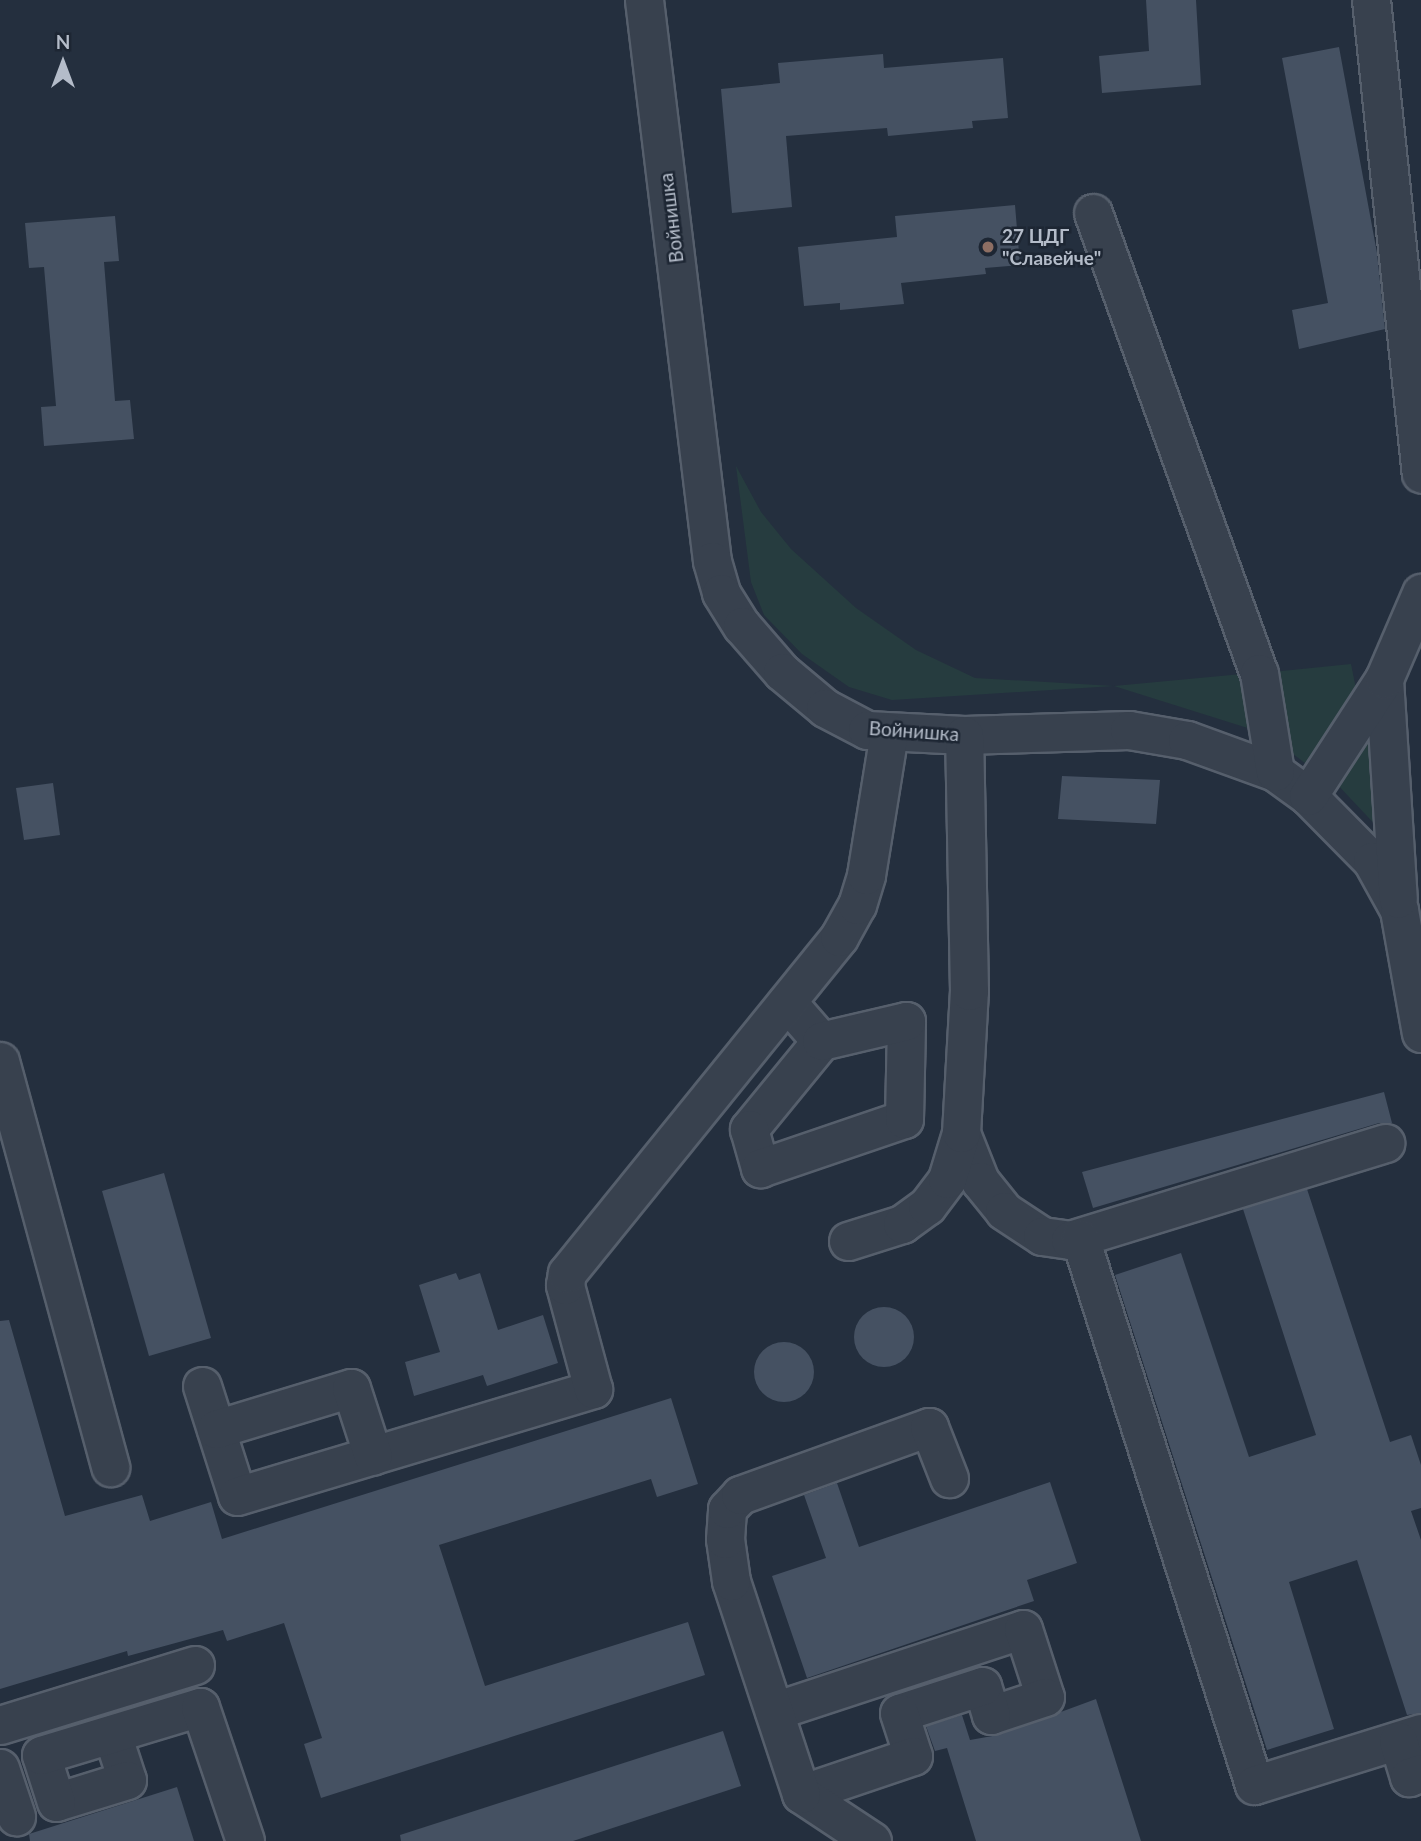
<!DOCTYPE html>
<html>
<head>
<meta charset="utf-8">
<style>
	body { margin:0 }
	#map { position:relative; width:1421px; height:1841px; overflow:hidden; background:#242f3e; font-family:Lato,sans-serif }
	div>[style] { position:absolute }
	.green>* { inset:0; background:#263c3f }
	.building>* { inset:0; background:#455162 }
	.round { border-radius:50% }
	.roads { filter:drop-shadow(2px 0 #565f6c) drop-shadow(-2px 0 #565f6c) drop-shadow(0 2px #565f6c) drop-shadow(0 -2px #565f6c) }
	.minor>* { height:37px; margin:-18.5px; padding:0 18.5px; transform-origin:18.5px; border-radius:18.5px; background:#38414e }
	.dots>* { width:19px; height:19px; translate:-50% -50%; box-sizing:border-box; border:4px solid #1d2633; border-radius:50% }
	span { translate:-50% -50%; white-space:nowrap; text-align:center; line-height:1.15; -webkit-text-stroke:5px #1d2633; paint-order:stroke }
	.street-label { font-size:19px; color:#b4bcc9 }
	.poi-label { font-size:19px; color:#b4bcc9; font-weight:700 }
	.left { translate:0 -50%; text-align:left }
	.north { position:absolute; left:28px; top:28px; width:70px; height:70px; -webkit-text-stroke:5px #1d2633; paint-order:stroke; rotate:0deg; font-size:19px; font-weight:700; line-height:28px; text-align:center; color:#b4bcc9 }
	.north::after { content:''; display:block; margin:auto; width:24px; height:32px; background:#b4bcc9; clip-path:polygon(50% 0,100% 100%,50% 72%,0 100%) }
</style>
</head>
<body>
<div id="map">
	<div class="green">
		<i style="clip-path:polygon(736px 466px,761px 512px,791px 549px,856px 608px,916px 650px,975px 678px,1114px 686px,1242px 674px,1254px 730px,1114px 686px,892px 700px,849px 687px,802px 654px,764px 615px,751px 582px)"></i>
		<i style="clip-path:polygon(1351px 664px,1357px 694px,1310px 767px,1284px 747px,1272px 672px)"></i>
		<i style="clip-path:polygon(1377px 712px,1383px 833px,1334px 781px)"></i>
	</div>
	<div class="building">
		<i style="clip-path:polygon(1146px 0,1196px 0,1201px 85px,1102px 93px,1099px 56px,1149px 51px)"></i>
		<i style="clip-path:polygon(1339px 47px,1377px 253px,1385px 329px,1299px 349px,1292px 310px,1328px 303px,1282px 58px)"></i>
		<i style="clip-path:polygon(883px 54px,884px 68px,1003px 58px,1008px 118px,972px 121px,973px 128px,888px 136px,887px 128px,786px 136px,792px 207px,732px 213px,721px 89px,780px 83px,778px 63px)"></i>
		<i style="clip-path:polygon(1015px 205px,1020px 265px,985px 268px,986px 274px,901px 283px,904px 304px,840px 310px,840px 303px,804px 306px,798px 247px,897px 237px,895px 216px)"></i>
		<i style="clip-path:polygon(115px 216px,119px 261px,104px 262px,115px 401px,130px 400px,134px 439px,44px 446px,41px 407px,56px 406px,44px 267px,29px 268px,25px 223px)"></i>
		<i style="clip-path:polygon(1062px 776px,1160px 780px,1156px 824px,1058px 819px)"></i>
		<i style="clip-path:polygon(53px 783px,60px 835px,24px 840px,16px 788px)"></i>
		<i style="clip-path:polygon(1384px 1092px,1392px 1123px,1379px 1123px,1093px 1208px,1082px 1172px)"></i>
		<i style="clip-path:polygon(164px 1173px,211px 1338px,149px 1356px,102px 1191px)"></i>
		<i style="clip-path:polygon(1307px 1189px,1390px 1442px,1411px 1435px,1421px 1465px,1421px 1508px,1411px 1511px,1421px 1540px,1421px 1713px,1407px 1715px,1357px 1560px,1289px 1582px,1334px 1729px,1267px 1750px,1115px 1275px,1181px 1253px,1249px 1457px,1316px 1435px,1243px 1209px)"></i>
		<i style="clip-path:polygon(456px 1273px,459px 1280px,480px 1273px,498px 1330px,543px 1315px,558px 1363px,487px 1386px,483px 1375px,414px 1396px,405px 1362px,440px 1352px,419px 1285px)"></i>
		<i class="round" style="left:854px;top:1307px;width:60px;height:60px"></i>
		<i style="clip-path:polygon(9px 1320px,65px 1516px,142px 1495px,150px 1521px,211px 1502px,222px 1539px,671px 1398px,698px 1484px,657px 1497px,651px 1479px,439px 1545px,485px 1686px,688px 1622px,705px 1675px,321px 1798px,304px 1744px,322px 1738px,284px 1623px,227px 1641px,223px 1630px,128px 1656px,127px 1651px,0 1689px,0 1321px)"></i>
		<i class="round" style="left:754px;top:1342px;width:60px;height:60px"></i>
		<i style="clip-path:polygon(1050px 1482px,1077px 1563px,1027px 1580px,1034px 1601px,807px 1678px,772px 1576px,826px 1558px,804px 1495px,837px 1483px,859px 1547px)"></i>
		<i style="clip-path:polygon(1096px 1699px,1141px 1841px,976px 1841px,947px 1748px,935px 1751px,926px 1726px,962px 1715px,970px 1740px,998px 1735px)"></i>
		<i style="clip-path:polygon(723px 1731px,741px 1786px,573px 1841px,401px 1841px,400px 1835px)"></i>
		<i style="clip-path:polygon(177px 1787px,194px 1841px,30px 1841px,29px 1834px)"></i>
	</div>
	<div class="roads">
		<div class="minor">
			<i style="left:644px;top:0;width:565px;rotate:83.09deg"></i>
			<i style="left:712px;top:561px;width:33px;rotate:74deg"></i>
			<i style="left:721px;top:593px;width:39px;rotate:58deg"></i>
			<i style="left:742px;top:626px;width:61px;rotate:49deg"></i>
			<i style="left:782px;top:672px;width:56px;rotate:39.9deg"></i>
			<i style="left:825px;top:708px;width:47px;rotate:27.6deg"></i>
			<i style="left:867px;top:730px;width:97px;rotate:3deg"></i>
			<i style="left:964px;top:735px;width:165px;rotate:-1.7deg"></i>
			<i style="left:1129px;top:730px;width:59px;rotate:9.8deg"></i>
			<i style="left:1187px;top:740px;width:94px;rotate:20deg"></i>
			<i style="left:1275px;top:772px;width:41px;rotate:36deg"></i>
			<i style="left:1308px;top:796px;width:91px;rotate:45.4deg"></i>
			<i style="left:1372px;top:861px;width:56px;rotate:61.1deg"></i>
			<i style="left:1399px;top:910px;width:125px;rotate:79.9deg"></i>
			<i style="left:1371px;top:0;width:476px;rotate:84deg"></i>
			<i style="left:1093px;top:213px;width:489px;rotate:70.2deg"></i>
			<i style="left:1259px;top:673px;width:100px;rotate:80.8deg"></i>
			<i style="left:1384px;top:679px;width:220px;rotate:86.4deg"></i>
			<i style="left:1308px;top:796px;width:140px;rotate:-57deg"></i>
			<i style="left:1384px;top:679px;width:94px;rotate:-66.7deg"></i>
			<i style="left:787px;top:1002px;width:52px;rotate:48.9deg"></i>
			<i style="left:821px;top:1041px;width:114px;rotate:129.3deg"></i>
			<i style="left:749px;top:1129px;width:41px;rotate:74.2deg"></i>
			<i style="left:760px;top:1168px;width:152px;rotate:-18.8deg"></i>
			<i style="left:904px;top:1119px;width:98px;rotate:-88.8deg"></i>
			<i style="left:906px;top:1021px;width:87px;rotate:166.8deg"></i>
			<i style="left:0;top:1061px;width:421px;rotate:74.8deg"></i>
			<i style="left:961px;top:1133px;width:52px;rotate:68.4deg"></i>
			<i style="left:980px;top:1181px;width:38px;rotate:51deg"></i>
			<i style="left:1004px;top:1211px;width:45px;rotate:33.3deg"></i>
			<i style="left:1042px;top:1236px;width:28px;rotate:8deg"></i>
			<i style="left:1070px;top:1240px;width:330px;rotate:-17.1deg"></i>
			<i style="left:1080px;top:1238px;width:574px;rotate:72.35deg"></i>
			<i style="left:1254px;top:1785px;width:175px;rotate:-17.3deg"></i>
			<i style="left:848px;top:1241px;width:57px;rotate:-17.5deg"></i>
			<i style="left:902px;top:1224px;width:31px;rotate:-36deg"></i>
			<i style="left:927px;top:1206px;width:34px;rotate:-53deg"></i>
			<i style="left:947px;top:1179px;width:48px;rotate:-73.1deg"></i>
			<i style="left:961px;top:1133px;width:142px;rotate:-86.8deg"></i>
			<i style="left:969px;top:991px;width:256px;rotate:-91.1deg"></i>
			<i style="left:202px;top:1386px;width:115px;rotate:72.3deg"></i>
			<i style="left:237px;top:1496px;width:372px;rotate:-16.7deg"></i>
			<i style="left:593px;top:1389px;width:108px;rotate:-105.1deg"></i>
			<i style="left:565px;top:1285px;width:12px;rotate:-81deg"></i>
			<i style="left:567px;top:1273px;width:432px;rotate:-51deg"></i>
			<i style="left:839px;top:937px;width:37px;rotate:-61deg"></i>
			<i style="left:857px;top:905px;width:31px;rotate:-73deg"></i>
			<i style="left:866px;top:875px;width:144px;rotate:-80.8deg"></i>
			<i style="left:216px;top:1429px;width:141px;rotate:-16.9deg"></i>
			<i style="left:351px;top:1388px;width:71px;rotate:72.1deg"></i>
			<i style="left:774px;top:1711px;width:262px;rotate:-18.2deg"></i>
			<i style="left:1023px;top:1629px;width:71px;rotate:72.1deg"></i>
			<i style="left:1045px;top:1697px;width:57px;rotate:161.6deg"></i>
			<i style="left:991px;top:1715px;width:30px;rotate:-107deg"></i>
			<i style="left:982px;top:1686px;width:87px;rotate:162deg"></i>
			<i style="left:899px;top:1713px;width:45px;rotate:72deg"></i>
			<i style="left:913px;top:1756px;width:118px;rotate:161.3deg"></i>
			<i style="left:0;top:1725px;width:204px;rotate:-17.1deg"></i>
			<i style="left:112px;top:1734px;width:48px;rotate:71.9deg"></i>
			<i style="left:127px;top:1780px;width:74px;rotate:162.8deg"></i>
			<i style="left:56px;top:1802px;width:49px;rotate:-107.7deg"></i>
			<i style="left:41px;top:1755px;width:166px;rotate:-16.8deg"></i>
			<i style="left:200px;top:1707px;width:141px;rotate:71.4deg"></i>
			<i style="left:1398px;top:1741px;width:38px;rotate:73deg"></i>
			<i style="left:1409px;top:1777px;width:13px;rotate:-18deg"></i>
			<i style="left:0;top:1768px;width:51px;rotate:71.6deg"></i>
			<i style="left:872px;top:1841px;width:85px;rotate:-146.5deg"></i>
			<i style="left:801px;top:1794px;width:224px;rotate:-108.2deg"></i>
			<i style="left:731px;top:1581px;width:42px;rotate:-98.1deg"></i>
			<i style="left:725px;top:1539px;width:30px;rotate:-86deg"></i>
			<i style="left:727px;top:1509px;width:19px;rotate:-47deg"></i>
			<i style="left:740px;top:1495px;width:201px;rotate:-19.8deg"></i>
			<i style="left:929px;top:1427px;width:55px;rotate:68.6deg"></i>
		</div>
	</div>
	<div class="dots">
		<i style="left:988px;top:247px;background:#8d6e63"></i>
	</div>
	<div class="street-label">
		<span style="left:671px;top:218px;rotate:-97deg">Войнишка</span>
		<span style="left:914px;top:731px;rotate:4deg">Войнишка</span>
	</div>
	<div class="poi-label">
		<span class="left" style="left:1002px;top:247px">27 ЦДГ<br>"Славейче"</span>
	</div>
	<div class="north">N</div>
</div>
</body>
</html>
